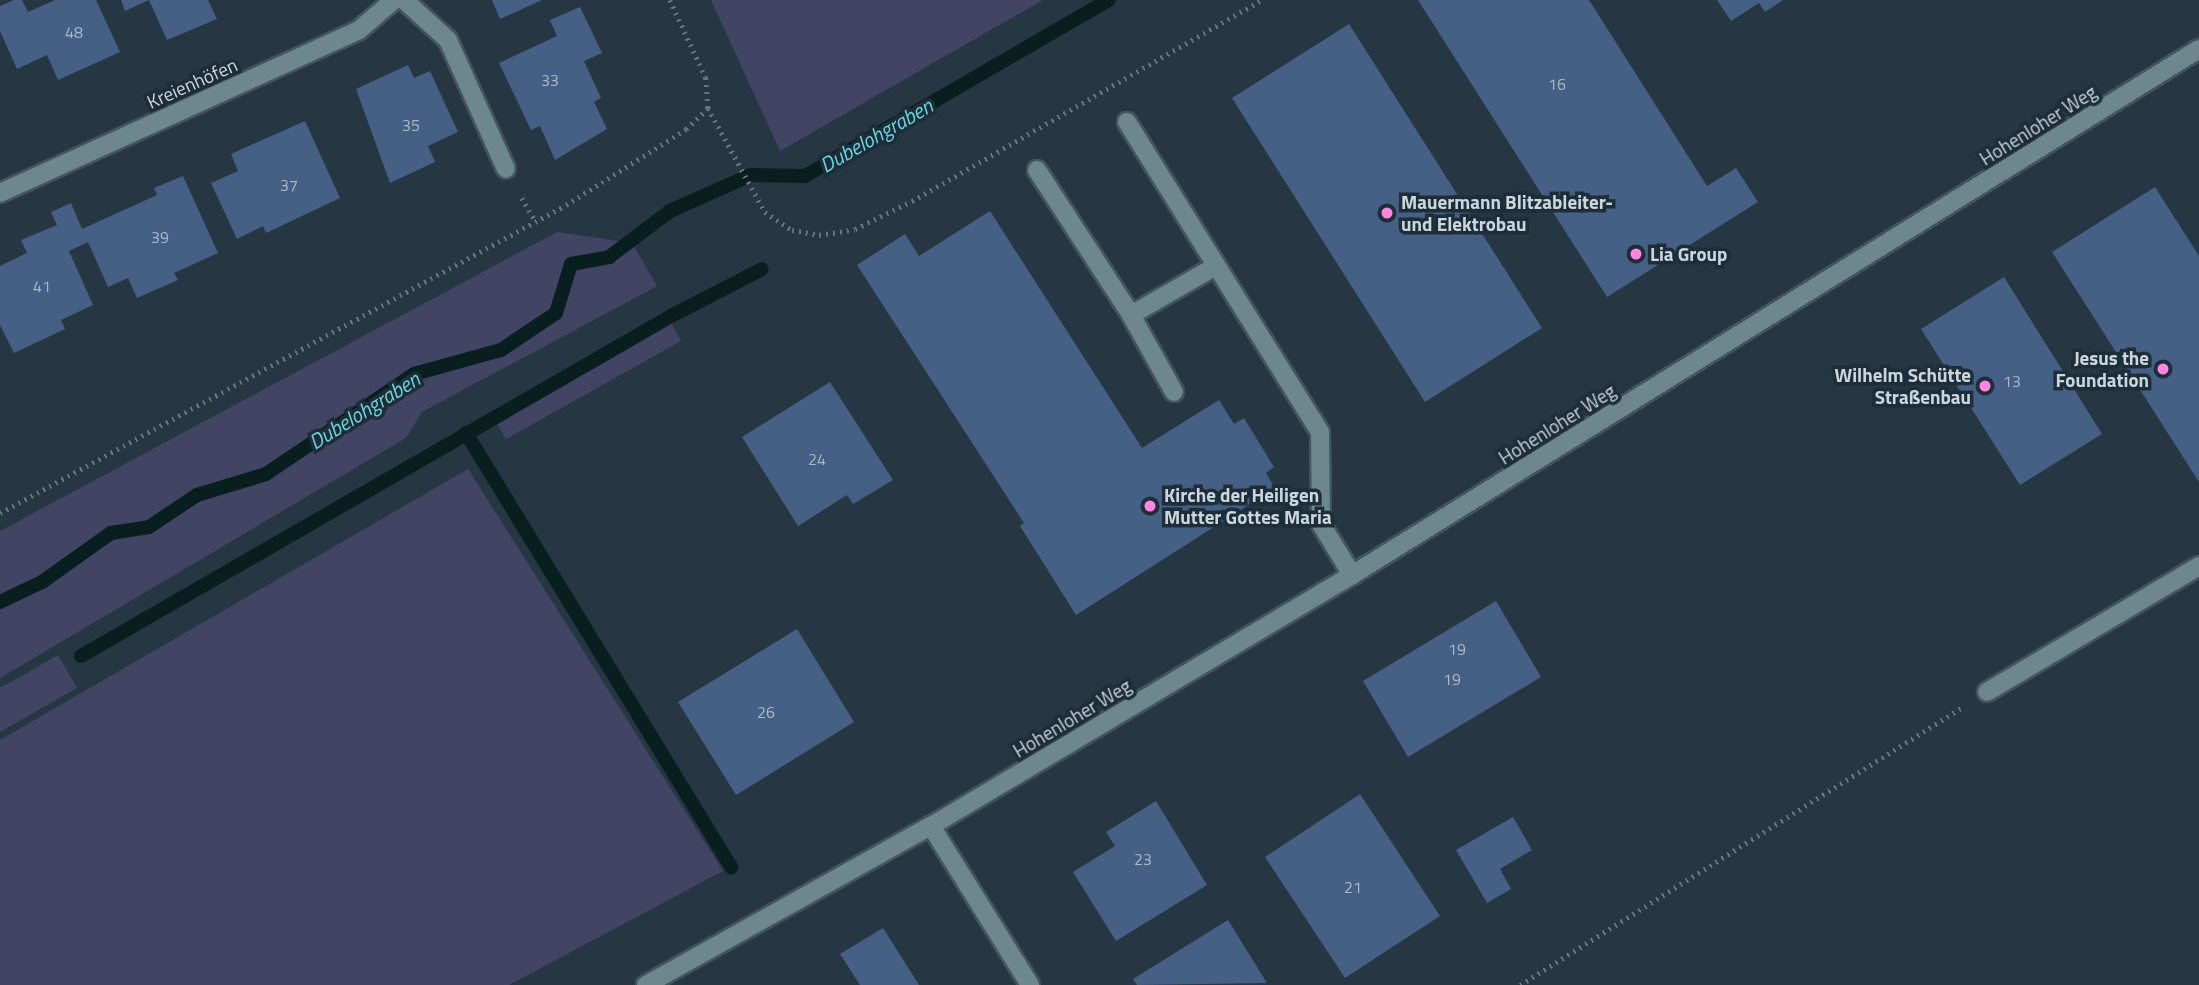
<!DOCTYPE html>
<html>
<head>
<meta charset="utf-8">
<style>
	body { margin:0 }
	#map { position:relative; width:2199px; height:985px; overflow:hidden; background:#263743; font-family:"Titillium Web",sans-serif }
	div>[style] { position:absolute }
	.green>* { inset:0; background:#414463 }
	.stream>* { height:14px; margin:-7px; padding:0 7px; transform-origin:7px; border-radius:7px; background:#081e1f }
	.building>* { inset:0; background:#465f85 }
	.path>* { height:4.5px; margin-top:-2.25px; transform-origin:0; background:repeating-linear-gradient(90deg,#65747e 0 2px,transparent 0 7px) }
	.roads { filter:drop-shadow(2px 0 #44545f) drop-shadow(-2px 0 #44545f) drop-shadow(0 2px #44545f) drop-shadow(0 -2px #44545f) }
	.minor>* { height:18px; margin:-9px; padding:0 9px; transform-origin:9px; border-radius:9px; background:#6e878f }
	.dots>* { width:19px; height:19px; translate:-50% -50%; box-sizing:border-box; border:4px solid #1d2d39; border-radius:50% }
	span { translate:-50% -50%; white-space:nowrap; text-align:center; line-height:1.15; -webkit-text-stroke:7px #1d2d39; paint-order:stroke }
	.number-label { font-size:16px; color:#aab8c7 }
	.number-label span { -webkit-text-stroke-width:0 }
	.street-label { font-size:19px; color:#cbd6dd }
	.poi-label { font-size:19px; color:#cbd6dd; font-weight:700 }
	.left { translate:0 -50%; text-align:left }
	.right { translate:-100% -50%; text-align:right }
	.water-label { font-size:21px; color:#6ad6dc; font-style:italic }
</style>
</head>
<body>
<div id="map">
	<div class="green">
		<i style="clip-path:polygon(711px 0,1043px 0,780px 151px)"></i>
		<i style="clip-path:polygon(557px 232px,632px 243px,657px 286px,422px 412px,406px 438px,0 678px,0 531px)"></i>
		<i style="clip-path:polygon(667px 315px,681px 341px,506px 439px,491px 414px)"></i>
		<i style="clip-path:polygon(468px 469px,723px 871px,509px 985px,0 985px,0 740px)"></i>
		<i style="clip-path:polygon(58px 655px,77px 688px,0 732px,0 688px)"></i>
	</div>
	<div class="stream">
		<i style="left:466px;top:433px;width:509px;rotate:58.59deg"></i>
		<i style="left:0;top:602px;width:47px;rotate:-25.5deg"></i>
		<i style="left:42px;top:582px;width:85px;rotate:-35.4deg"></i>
		<i style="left:111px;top:533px;width:38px;rotate:-9deg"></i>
		<i style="left:149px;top:527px;width:58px;rotate:-33.7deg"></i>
		<i style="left:197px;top:495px;width:72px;rotate:-16.9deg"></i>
		<i style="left:266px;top:474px;width:179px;rotate:-34deg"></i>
		<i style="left:414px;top:374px;width:90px;rotate:-15.4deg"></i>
		<i style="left:501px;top:350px;width:66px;rotate:-33.9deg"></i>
		<i style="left:556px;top:313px;width:51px;rotate:-73deg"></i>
		<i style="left:571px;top:264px;width:39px;rotate:-10deg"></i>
		<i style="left:609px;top:257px;width:76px;rotate:-37deg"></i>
		<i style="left:670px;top:211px;width:89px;rotate:-24deg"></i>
		<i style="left:751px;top:175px;width:54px;rotate:1.1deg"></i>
		<i style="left:805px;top:176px;width:351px;rotate:-30.1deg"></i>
		<i style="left:81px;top:656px;width:681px;rotate:-29.95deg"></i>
		<i style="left:671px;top:316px;width:102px;rotate:-27.3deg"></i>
	</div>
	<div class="building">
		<i style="clip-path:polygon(14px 0,22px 0,28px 12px,55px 0,96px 0,120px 52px,58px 80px,47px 55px,17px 69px,0 31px,0 6px)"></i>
		<i style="clip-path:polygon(121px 0,208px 0,217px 19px,167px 40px,149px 0,125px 11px)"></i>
		<i style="clip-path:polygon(492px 0,542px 0,500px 19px)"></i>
		<i style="clip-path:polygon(1418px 0,1589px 0,1707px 186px,1736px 168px,1758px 202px,1607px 297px)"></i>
		<i style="clip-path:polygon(1717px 0,1783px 0,1765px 12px,1759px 3px,1731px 21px)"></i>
		<i style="clip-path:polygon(580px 7px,602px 53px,584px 61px,601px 98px,594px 102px,607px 129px,555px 160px,540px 126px,531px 130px,499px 63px,557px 36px,550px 20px)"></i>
		<i style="clip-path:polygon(1349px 24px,1542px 328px,1425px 402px,1232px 98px)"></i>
		<i style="clip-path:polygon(408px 65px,414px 78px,430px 71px,458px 132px,428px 146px,435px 162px,390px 183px,356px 89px)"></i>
		<i style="clip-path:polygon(305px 121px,340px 198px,266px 233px,263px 226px,237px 239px,211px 183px,238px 171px,231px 154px)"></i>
		<i style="clip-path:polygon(183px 176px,218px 253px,174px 273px,178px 280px,137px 298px,128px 278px,108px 287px,88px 242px,69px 251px,93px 305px,61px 320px,65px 329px,14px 353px,0 325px,0 266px,27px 253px,21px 240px,57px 225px,51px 212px,71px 203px,82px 229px,157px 195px,154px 188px)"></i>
		<i style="clip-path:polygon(2155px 187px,2199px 256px,2199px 482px,2052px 252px)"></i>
		<i style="clip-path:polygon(990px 211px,1142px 448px,1219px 400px,1234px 424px,1244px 418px,1274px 467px,1266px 473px,1275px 488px,1076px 615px,1020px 526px,1024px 523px,857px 265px,905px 234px,919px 256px)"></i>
		<i style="clip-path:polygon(2004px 277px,2102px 434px,2020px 485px,1921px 329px)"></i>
		<i style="clip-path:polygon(830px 382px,893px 480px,853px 504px,847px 495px,798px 526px,742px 437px)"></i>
		<i style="clip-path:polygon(1496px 601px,1541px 677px,1408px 757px,1363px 681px)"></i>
		<i style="clip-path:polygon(797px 629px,854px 722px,736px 795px,678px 702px)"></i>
		<i style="clip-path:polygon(1360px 794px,1440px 916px,1345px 978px,1265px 857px)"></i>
		<i style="clip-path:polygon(1156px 801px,1207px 885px,1116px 941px,1073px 872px,1115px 846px,1106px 832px)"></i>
		<i style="clip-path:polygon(1513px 817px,1532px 850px,1500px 869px,1511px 889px,1487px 903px,1456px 850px)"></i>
		<i style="clip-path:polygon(1228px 920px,1267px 983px,1137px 985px,1133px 979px)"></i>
		<i style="clip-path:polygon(883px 928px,919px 985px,860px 985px,840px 954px)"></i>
	</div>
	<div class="path">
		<i style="left:670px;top:0;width:86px;rotate:65.2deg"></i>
		<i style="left:706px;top:78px;width:30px;rotate:86deg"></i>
		<i style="left:708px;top:108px;width:119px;rotate:61.3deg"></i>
		<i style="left:765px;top:212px;width:32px;rotate:34deg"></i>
		<i style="left:792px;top:230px;width:27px;rotate:10deg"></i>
		<i style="left:819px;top:235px;width:36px;rotate:-9deg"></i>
		<i style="left:855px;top:229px;width:64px;rotate:-26.2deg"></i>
		<i style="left:912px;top:201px;width:403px;rotate:-29.9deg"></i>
		<i style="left:522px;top:198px;width:24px;rotate:60deg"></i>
		<i style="left:0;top:513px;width:644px;rotate:-28.55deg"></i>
		<i style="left:566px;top:205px;width:142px;rotate:-32.3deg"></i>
		<i style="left:686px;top:129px;width:30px;rotate:-44deg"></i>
		<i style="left:1520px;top:985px;width:521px;rotate:-32.13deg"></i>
	</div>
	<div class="roads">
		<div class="minor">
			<i style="left:404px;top:0;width:59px;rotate:42.3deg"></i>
			<i style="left:448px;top:40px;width:141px;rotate:65.8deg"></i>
			<i style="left:1127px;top:122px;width:365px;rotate:58.1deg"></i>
			<i style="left:1320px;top:432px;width:92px;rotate:89.4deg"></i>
			<i style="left:1321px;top:524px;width:60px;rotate:58.7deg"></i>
			<i style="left:1037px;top:170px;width:173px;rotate:57deg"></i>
			<i style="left:1131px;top:315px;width:88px;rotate:60.8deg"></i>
			<i style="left:0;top:193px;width:394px;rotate:-24.4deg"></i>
			<i style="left:359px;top:30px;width:46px;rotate:-40.6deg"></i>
			<i style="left:1131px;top:315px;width:98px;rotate:-30deg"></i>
			<i style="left:1987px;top:692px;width:247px;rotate:-30.7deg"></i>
			<i style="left:646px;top:985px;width:326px;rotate:-29.2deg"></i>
			<i style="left:1030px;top:985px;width:187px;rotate:-121.9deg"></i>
			<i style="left:931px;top:826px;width:490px;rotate:-30.8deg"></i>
			<i style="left:1352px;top:575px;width:997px;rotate:-31.84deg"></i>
		</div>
	</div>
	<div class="dots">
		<i style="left:1387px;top:213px;background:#ff85df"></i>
		<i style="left:1636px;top:254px;background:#ff85df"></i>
		<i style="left:2163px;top:369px;background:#ff85df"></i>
		<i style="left:1985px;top:386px;background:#ff85df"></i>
		<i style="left:1150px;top:506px;background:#ff85df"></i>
	</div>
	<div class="number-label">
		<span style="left:74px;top:32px">48</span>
		<span style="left:550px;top:80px">33</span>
		<span style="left:1557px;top:84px">16</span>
		<span style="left:411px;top:125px">35</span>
		<span style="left:289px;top:185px">37</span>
		<span style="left:160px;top:237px">39</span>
		<span style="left:42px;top:286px">41</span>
		<span style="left:2012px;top:381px">13</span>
		<span style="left:817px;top:459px">24</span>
		<span style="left:1457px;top:649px">19</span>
		<span style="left:1452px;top:679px">19</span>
		<span style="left:766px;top:712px">26</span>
		<span style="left:1143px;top:859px">23</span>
		<span style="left:1353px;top:887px">21</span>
	</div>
	<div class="street-label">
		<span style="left:192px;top:83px;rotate:-24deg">Kreienhöfen</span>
		<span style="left:2038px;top:125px;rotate:-32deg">Hohenloher Weg</span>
		<span style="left:1557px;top:424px;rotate:-32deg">Hohenloher Weg</span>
		<span style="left:1072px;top:718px;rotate:-31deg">Hohenloher Weg</span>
	</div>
	<div class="poi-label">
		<span class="left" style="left:1401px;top:213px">Mauermann Blitzableiter-<br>und Elektrobau</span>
		<span class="left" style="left:1650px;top:254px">Lia Group</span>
		<span class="right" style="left:2149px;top:369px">Jesus the<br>Foundation</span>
		<span class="right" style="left:1971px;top:386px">Wilhelm Schütte<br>Straßenbau</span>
		<span class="left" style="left:1164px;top:506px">Kirche der Heiligen<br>Mutter Gottes Maria</span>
	</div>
	<div class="water-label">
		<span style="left:876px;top:135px;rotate:-30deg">Dubelohgraben</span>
		<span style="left:364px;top:410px;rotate:-32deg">Dubelohgraben</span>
	</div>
</div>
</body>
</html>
